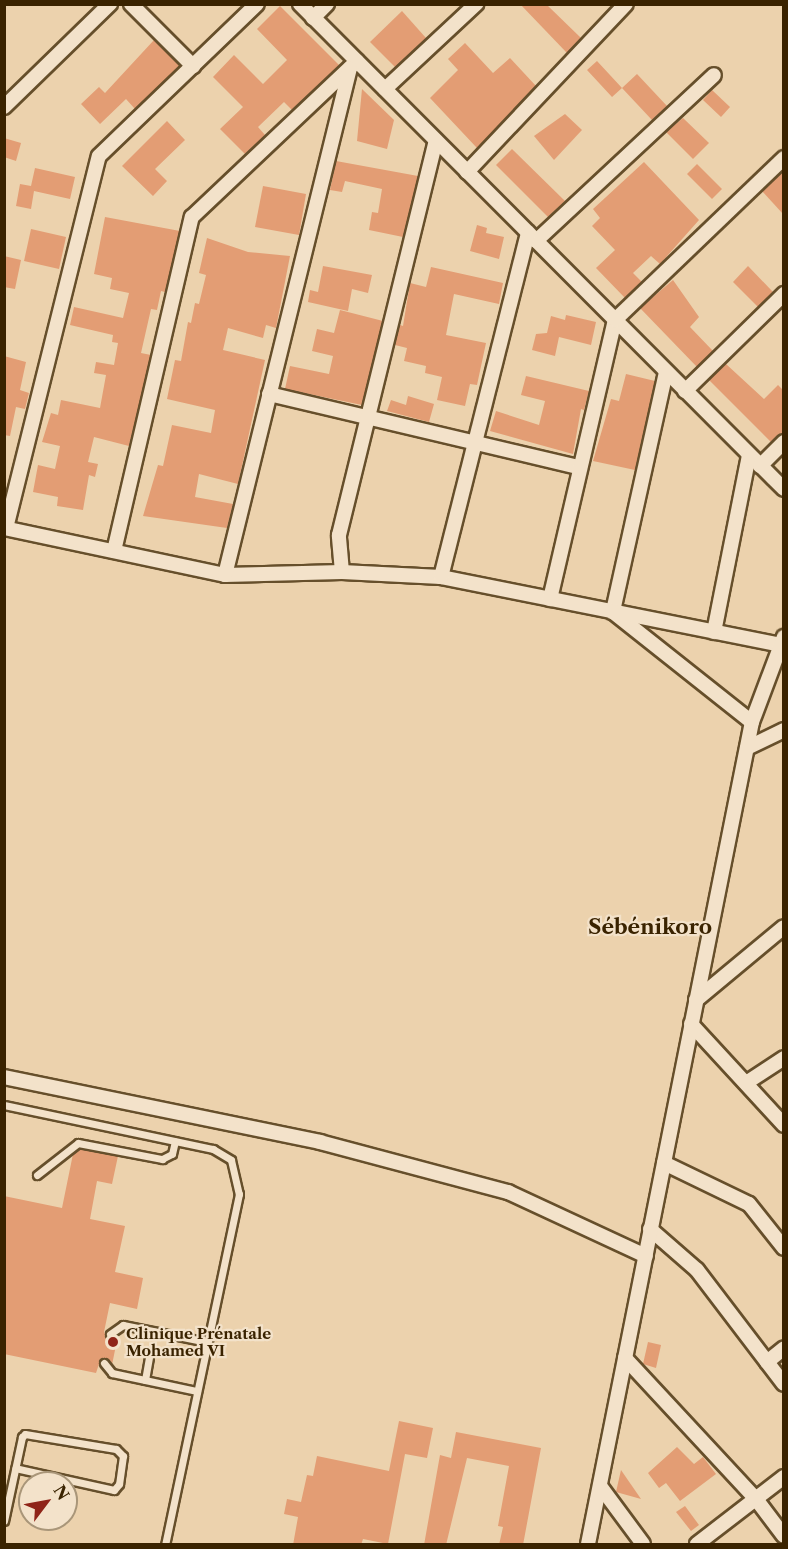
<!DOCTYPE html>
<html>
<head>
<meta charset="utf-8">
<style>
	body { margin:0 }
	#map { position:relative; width:788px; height:1549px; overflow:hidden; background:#ecd2ad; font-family:"Libre Caslon Text",serif }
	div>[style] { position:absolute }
	.building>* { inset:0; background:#e39d74 }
	.roads { filter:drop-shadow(2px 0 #664f2b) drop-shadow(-2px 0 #664f2b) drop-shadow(0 2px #664f2b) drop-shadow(0 -2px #664f2b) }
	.lane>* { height:7px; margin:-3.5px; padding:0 3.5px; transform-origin:3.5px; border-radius:3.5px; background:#f3e2ca }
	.street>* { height:14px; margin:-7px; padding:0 7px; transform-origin:7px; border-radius:7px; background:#f3e2ca }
	.dots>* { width:16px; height:16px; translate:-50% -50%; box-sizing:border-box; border:3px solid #f3e2ca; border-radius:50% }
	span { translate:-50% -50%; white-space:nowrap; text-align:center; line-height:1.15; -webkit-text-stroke:4.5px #f3e2ca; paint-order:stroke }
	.poi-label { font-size:15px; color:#3a2300; font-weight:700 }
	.left { translate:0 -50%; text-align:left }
	.district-label { font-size:21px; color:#3a2300; font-weight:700 }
	.frame { position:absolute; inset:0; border:6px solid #3a2300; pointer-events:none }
	.north { position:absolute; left:18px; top:1471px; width:60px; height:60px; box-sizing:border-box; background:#f3e2ca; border:2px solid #a99679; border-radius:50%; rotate:58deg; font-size:16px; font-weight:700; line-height:24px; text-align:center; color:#3a2300 }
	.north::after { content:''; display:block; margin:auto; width:21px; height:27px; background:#8f2418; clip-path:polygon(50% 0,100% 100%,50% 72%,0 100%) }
</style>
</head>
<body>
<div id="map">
	<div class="building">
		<i style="clip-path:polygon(520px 4px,546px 4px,581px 38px,567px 53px)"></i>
		<i style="clip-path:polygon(280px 6px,339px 65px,292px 110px,284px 102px,258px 127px,265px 135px,245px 154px,220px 129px,243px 107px,213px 77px,234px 55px,263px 84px,287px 60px,257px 29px)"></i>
		<i style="clip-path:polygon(402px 11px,426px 38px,395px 67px,370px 42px)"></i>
		<i style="clip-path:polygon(154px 40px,180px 66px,135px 109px,126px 99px,100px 124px,81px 104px,99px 87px,105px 93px)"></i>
		<i style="clip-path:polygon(465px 43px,493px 73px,510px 58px,536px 86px,477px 148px,430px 98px,458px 70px,448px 59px)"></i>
		<i style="clip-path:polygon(597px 61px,622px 88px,637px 74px,667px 106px,652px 120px,622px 88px,612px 97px,587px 70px)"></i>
		<i style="clip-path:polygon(362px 89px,394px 120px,387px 149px,357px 141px)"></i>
		<i style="clip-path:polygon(712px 90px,730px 107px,721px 117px,703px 100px)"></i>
		<i style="clip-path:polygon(565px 114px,582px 130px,554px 160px,534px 136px)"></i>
		<i style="clip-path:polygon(683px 118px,709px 143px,693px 159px,666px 132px)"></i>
		<i style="clip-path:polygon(167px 121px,185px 140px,155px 169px,167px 181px,153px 196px,122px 166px)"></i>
		<i style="clip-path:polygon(4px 138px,21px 143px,16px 161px,4px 157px)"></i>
		<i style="clip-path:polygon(512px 149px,565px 201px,548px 217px,496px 165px)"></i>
		<i style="clip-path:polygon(336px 161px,418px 176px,403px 237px,369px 230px,372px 212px,378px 213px,382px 189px,345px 181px,342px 192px,330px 190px)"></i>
		<i style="clip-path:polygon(644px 162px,699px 220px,660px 264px,651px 256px,633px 273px,642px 282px,625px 298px,596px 268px,615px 250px,592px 226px,600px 218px,593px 209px)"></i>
		<i style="clip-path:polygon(697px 164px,722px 189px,712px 199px,687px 174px)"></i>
		<i style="clip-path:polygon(35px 168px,75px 177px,70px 199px,34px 191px,31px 209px,16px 206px,20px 184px,31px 186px)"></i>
		<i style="clip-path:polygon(783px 171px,783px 214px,762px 191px)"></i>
		<i style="clip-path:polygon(263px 186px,306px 194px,299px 235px,255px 227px)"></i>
		<i style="clip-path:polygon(105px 217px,180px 231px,165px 292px,161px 291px,157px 310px,151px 309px,141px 353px,151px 355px,129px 446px,94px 437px,88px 462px,98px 464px,95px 477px,89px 475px,83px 510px,57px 506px,58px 497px,33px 492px,38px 465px,55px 469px,60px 446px,42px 442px,51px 413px,58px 415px,61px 400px,100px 408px,106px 375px,94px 373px,96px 362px,114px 365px,118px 343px,112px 342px,113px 335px,70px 325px,74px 307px,123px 318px,129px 293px,110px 289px,112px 278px,94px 274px)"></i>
		<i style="clip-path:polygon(477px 225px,487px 228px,486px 233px,504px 237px,499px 259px,470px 251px)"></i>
		<i style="clip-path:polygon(31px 229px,66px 237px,59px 269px,24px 261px)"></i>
		<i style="clip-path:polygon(207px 238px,248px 252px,290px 256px,276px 328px,266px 325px,263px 338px,228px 328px,223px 350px,265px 360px,238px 484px,199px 474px,195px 497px,233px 504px,227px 528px,143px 516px,158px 465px,163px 466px,172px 425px,211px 433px,215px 410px,167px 399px,175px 360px,181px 361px,188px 322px,191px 323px,195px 303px,199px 304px,206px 275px,199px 273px)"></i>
		<i style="clip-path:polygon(4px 256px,21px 260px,15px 289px,4px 287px)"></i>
		<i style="clip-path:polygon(323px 266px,372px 275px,368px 293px,352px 289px,348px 311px,308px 302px,310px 290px,318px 292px)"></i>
		<i style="clip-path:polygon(748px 266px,773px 292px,758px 307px,733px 282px)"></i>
		<i style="clip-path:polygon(431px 267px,503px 283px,499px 304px,454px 294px,446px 335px,486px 343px,477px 385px,470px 384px,465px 406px,437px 400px,442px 377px,425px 373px,426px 366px,404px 361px,407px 348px,395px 345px,400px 325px,403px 326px,410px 283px,426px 287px)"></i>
		<i style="clip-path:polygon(673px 280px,699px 317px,690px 327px,713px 351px,697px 367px,640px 308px)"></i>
		<i style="clip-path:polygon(340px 310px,383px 321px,362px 405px,285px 389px,290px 366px,329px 374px,333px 356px,312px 351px,317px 329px,334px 333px)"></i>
		<i style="clip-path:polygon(566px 315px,596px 322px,591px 345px,559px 337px,555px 356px,532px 350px,536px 334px,547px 333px,551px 316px,565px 320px)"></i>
		<i style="clip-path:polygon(4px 356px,26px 362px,20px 390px,29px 393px,25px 409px,16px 407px,10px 436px,4px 435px)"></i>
		<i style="clip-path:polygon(726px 364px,764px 399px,778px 385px,783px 390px,783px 433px,771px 442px,709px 380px)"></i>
		<i style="clip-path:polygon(626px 374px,655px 381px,635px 470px,593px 461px,611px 399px,619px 401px)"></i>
		<i style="clip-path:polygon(526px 376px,589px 391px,584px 410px,581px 409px,573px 454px,490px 431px,496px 411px,539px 425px,545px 401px,521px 395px)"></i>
		<i style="clip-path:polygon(408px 396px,434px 404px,429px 422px,387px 411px,391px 400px,406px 405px)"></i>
		<i style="clip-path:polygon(79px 1149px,118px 1156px,112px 1184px,97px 1181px,90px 1219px,125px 1226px,115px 1272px,143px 1278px,137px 1309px,110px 1303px,104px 1332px,108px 1339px,118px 1335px,112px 1365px,101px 1358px,96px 1373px,4px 1354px,4px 1196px,62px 1208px,73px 1154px)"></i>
		<i style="clip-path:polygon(648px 1342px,661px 1345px,656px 1368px,643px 1364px)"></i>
		<i style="clip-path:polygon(399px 1421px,433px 1428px,427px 1458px,405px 1454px,388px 1544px,363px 1539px,361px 1545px,293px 1545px,298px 1517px,284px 1514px,287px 1499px,301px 1502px,307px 1475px,313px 1476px,317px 1456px,389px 1471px)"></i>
		<i style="clip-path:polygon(456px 1432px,541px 1448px,523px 1545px,499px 1545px,503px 1527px,498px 1526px,509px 1466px,467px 1458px,446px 1545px,424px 1545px,440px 1455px,451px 1458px)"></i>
		<i style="clip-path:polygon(677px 1447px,694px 1464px,703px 1457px,716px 1474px,680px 1501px,666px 1483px,659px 1488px,648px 1473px)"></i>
		<i style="clip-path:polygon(621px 1470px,641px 1499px,616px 1492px)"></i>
		<i style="clip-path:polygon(685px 1506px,699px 1525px,691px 1531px,676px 1512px)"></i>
	</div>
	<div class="roads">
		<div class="lane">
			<i style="left:4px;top:1105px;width:214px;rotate:11.9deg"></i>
			<i style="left:213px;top:1149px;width:21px;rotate:31deg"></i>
			<i style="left:231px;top:1160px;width:35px;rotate:77deg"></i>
			<i style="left:239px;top:1194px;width:358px;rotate:101.9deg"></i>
			<i style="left:37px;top:1175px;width:52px;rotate:-38deg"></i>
			<i style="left:78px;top:1143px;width:86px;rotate:10.8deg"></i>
			<i style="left:162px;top:1159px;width:11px;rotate:-27deg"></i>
			<i style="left:172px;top:1154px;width:13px;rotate:-77deg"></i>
			<i style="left:110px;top:1334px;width:16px;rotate:-35deg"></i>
			<i style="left:123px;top:1325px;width:86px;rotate:11.4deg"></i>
			<i style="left:104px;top:1363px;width:13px;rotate:51deg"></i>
			<i style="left:112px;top:1373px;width:87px;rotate:12deg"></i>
			<i style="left:145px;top:1380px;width:23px;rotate:-80deg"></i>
			<i style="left:4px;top:1521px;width:86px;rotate:-77.9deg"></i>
			<i style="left:22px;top:1437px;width:4px;rotate:-45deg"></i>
			<i style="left:25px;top:1434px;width:92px;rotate:9.4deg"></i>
			<i style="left:116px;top:1449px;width:10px;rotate:45deg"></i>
			<i style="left:123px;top:1456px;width:28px;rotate:98deg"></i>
			<i style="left:119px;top:1484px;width:8px;rotate:130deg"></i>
			<i style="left:114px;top:1490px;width:101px;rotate:-167.5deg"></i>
		</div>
		<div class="street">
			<i style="left:131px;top:4px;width:88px;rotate:45deg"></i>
			<i style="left:300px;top:4px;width:685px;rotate:45.06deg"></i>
			<i style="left:313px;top:18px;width:20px;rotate:-45deg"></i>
			<i style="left:385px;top:89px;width:125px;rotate:-43deg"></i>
			<i style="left:4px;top:107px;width:148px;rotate:-44.2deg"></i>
			<i style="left:467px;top:172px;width:231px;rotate:-46.6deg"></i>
			<i style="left:536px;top:241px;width:243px;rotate:-43deg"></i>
			<i style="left:666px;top:372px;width:246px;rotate:102.5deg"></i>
			<i style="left:613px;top:612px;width:177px;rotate:38.4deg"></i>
			<i style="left:685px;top:391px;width:139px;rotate:-44.4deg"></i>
			<i style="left:269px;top:394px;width:318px;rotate:13.3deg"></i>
			<i style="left:760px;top:466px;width:34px;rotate:-45deg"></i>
			<i style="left:4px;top:528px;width:226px;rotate:12deg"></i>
			<i style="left:225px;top:575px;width:117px;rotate:-1.5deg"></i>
			<i style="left:342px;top:572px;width:99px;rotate:2.9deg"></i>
			<i style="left:441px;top:577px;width:347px;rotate:11.3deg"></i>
			<i style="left:6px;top:528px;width:383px;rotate:-76deg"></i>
			<i style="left:99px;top:156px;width:219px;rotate:-43.9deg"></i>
			<i style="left:114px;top:551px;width:343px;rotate:-76.9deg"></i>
			<i style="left:192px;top:217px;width:227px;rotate:-43.4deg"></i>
			<i style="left:342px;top:572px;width:37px;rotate:-95deg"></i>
			<i style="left:339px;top:535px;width:406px;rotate:-76.2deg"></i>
			<i style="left:225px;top:575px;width:522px;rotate:-76.15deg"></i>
			<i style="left:441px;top:577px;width:355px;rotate:-75.8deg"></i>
			<i style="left:550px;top:599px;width:286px;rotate:-76.9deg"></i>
			<i style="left:615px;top:320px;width:234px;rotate:-43.8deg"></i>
			<i style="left:714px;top:632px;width:180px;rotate:-78.8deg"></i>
			<i style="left:747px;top:748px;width:41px;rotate:-25.9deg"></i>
			<i style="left:696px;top:1000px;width:114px;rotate:-39.7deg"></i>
			<i style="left:691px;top:1024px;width:137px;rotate:47.4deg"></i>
			<i style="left:4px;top:1077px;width:323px;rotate:11.6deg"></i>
			<i style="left:320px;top:1142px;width:195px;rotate:14.9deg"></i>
			<i style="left:508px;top:1192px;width:152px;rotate:24.9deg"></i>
			<i style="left:746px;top:1083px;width:45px;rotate:-33.3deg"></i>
			<i style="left:664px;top:1163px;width:94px;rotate:25.8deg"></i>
			<i style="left:749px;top:1204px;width:56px;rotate:51.5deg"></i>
			<i style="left:650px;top:1229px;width:62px;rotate:41.1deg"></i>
			<i style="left:697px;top:1270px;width:143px;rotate:52.7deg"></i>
			<i style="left:625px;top:1358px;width:192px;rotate:47.1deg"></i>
			<i style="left:756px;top:1499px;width:46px;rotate:52.9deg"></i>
			<i style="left:767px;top:1362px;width:22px;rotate:-39deg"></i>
			<i style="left:600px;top:1486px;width:72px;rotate:53.4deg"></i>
			<i style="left:588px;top:1544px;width:838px;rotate:-78.72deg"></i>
			<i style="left:752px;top:722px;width:91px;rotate:-69.4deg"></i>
			<i style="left:697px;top:1544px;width:110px;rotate:-37.6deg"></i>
		</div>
	</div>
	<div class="dots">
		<i style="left:113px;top:1342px;background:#8f2418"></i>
	</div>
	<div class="poi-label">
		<span class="left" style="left:126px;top:1342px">Clinique Prénatale<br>Mohamed VI</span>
	</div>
	<div class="district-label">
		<span style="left:650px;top:927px">Sébénikoro</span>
	</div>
	<div class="frame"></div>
	<div class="north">N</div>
</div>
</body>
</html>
